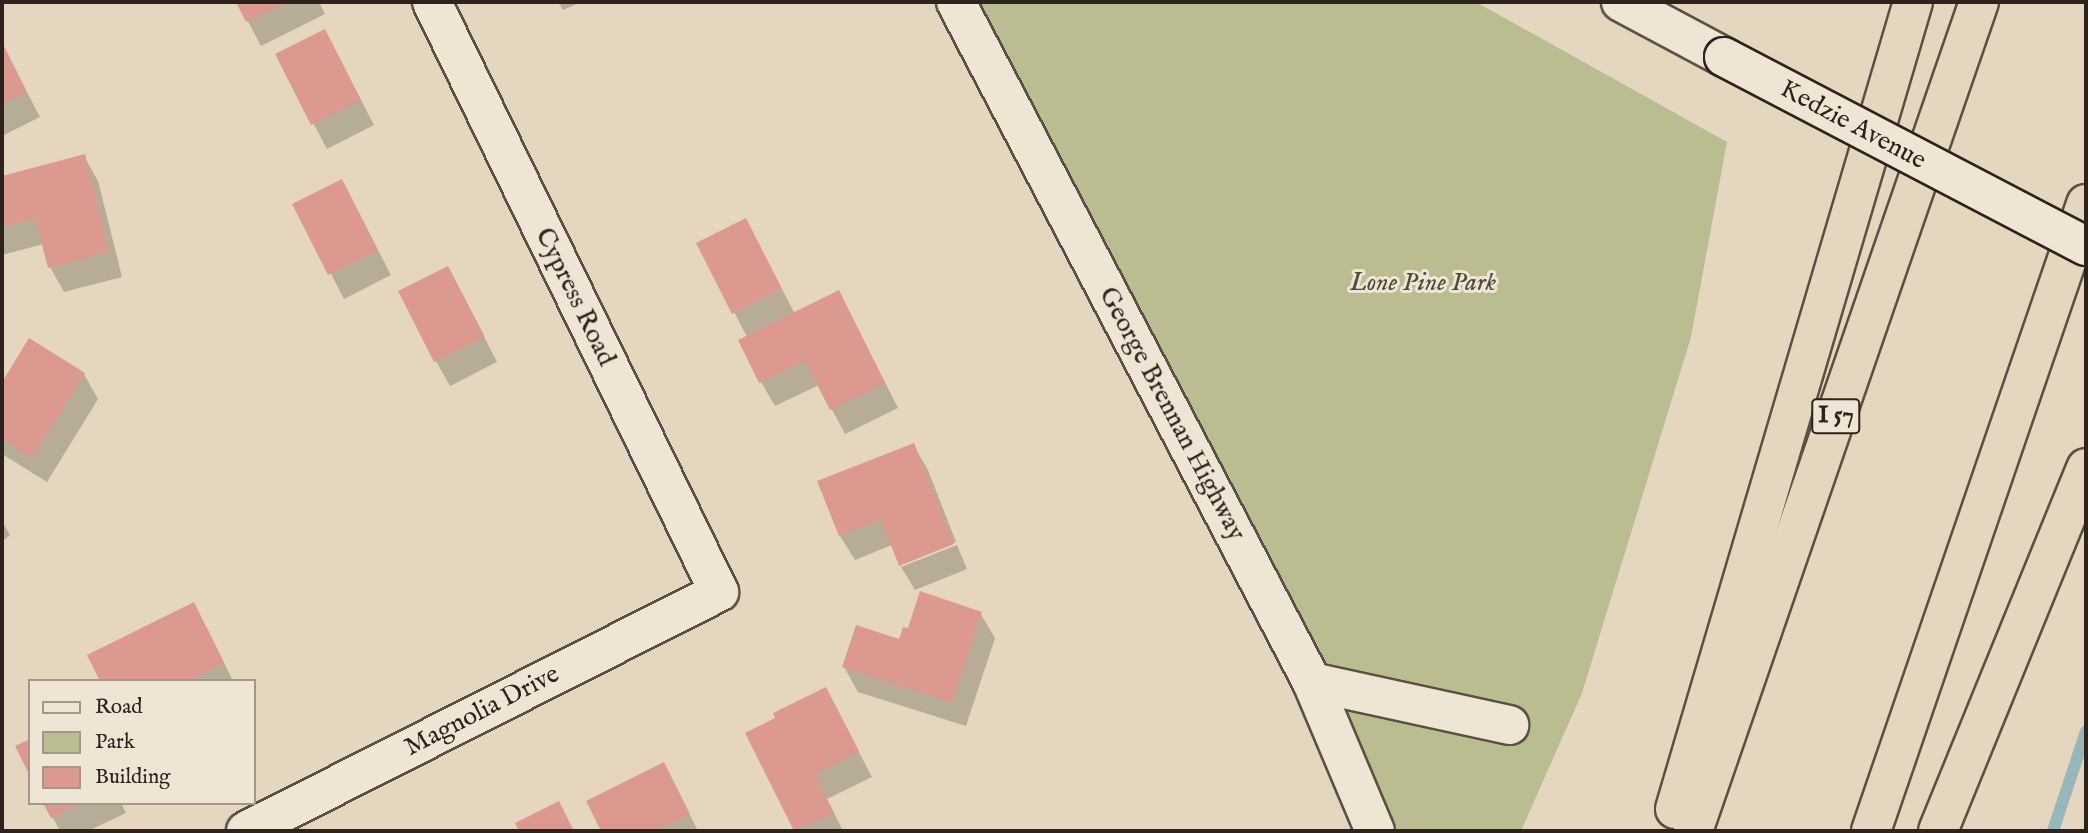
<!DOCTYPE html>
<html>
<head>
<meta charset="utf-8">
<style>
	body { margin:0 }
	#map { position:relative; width:2088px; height:833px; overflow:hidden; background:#e5d7bf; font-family:"IM FELL English",serif }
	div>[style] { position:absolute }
	.green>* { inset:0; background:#babd8f }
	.shadow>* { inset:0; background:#0003 }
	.stream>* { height:12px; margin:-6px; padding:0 6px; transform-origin:6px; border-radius:6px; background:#97b8b8 }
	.building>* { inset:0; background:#dc998f }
	.roads { filter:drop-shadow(2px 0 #5c5045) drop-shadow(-2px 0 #5c5045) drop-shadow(0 2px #5c5045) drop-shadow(0 -2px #5c5045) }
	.street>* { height:38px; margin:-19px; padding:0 19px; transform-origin:19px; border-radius:19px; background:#eee5d5 }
	.secondary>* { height:38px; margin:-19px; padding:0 19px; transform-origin:19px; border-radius:19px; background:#eee5d5 }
	.highway>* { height:38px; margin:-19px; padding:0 19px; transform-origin:19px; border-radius:19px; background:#e5d7bf }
	.bridges { filter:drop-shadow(2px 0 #2e231c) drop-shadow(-2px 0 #2e231c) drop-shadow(0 2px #2e231c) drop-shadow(0 -2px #2e231c) }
	.secondary-bridge>* { height:38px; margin:-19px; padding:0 19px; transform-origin:19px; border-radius:19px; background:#eee5d5 }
	span { translate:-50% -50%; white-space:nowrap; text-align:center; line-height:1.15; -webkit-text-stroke:6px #eee5d5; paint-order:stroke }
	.shield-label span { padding:2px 5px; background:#eee5d5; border:2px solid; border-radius:5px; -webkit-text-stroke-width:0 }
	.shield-label { font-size:24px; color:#2e231c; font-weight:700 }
	.street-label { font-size:26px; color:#2e231c }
	.park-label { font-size:26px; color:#514a39; font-style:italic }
	.frame { position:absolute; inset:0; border:4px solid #2e231c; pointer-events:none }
	.legend { position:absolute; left:28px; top:679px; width:228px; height:126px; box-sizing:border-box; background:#eee5d5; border:2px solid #a1978b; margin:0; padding:9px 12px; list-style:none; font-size:21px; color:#2e231c }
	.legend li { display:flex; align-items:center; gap:14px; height:35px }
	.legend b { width:35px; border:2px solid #a1978b }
</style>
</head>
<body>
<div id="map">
	<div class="green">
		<i style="clip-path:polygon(979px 2px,1476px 2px,1727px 142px,1691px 337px,1582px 693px,1521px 831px,1385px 831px,1117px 276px)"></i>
	</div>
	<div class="shadow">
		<i style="clip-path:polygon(238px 2px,319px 2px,325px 14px,261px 46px)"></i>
		<i style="clip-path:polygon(558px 2px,581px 2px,563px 10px)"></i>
		<i style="clip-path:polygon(325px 31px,374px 125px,327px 149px,277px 55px)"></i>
		<i style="clip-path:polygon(2px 45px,40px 117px,2px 136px)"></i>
		<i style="clip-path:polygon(84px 156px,98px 181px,122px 277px,64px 292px,50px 267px,44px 244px,2px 255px,2px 178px)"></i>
		<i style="clip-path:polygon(342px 181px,391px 275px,344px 299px,295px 204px)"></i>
		<i style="clip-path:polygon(746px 220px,795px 314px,852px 317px,898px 408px,845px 434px,819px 385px,775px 406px,761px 382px,747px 337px,699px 244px)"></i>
		<i style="clip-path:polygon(448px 268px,497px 362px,450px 386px,436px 361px)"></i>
		<i style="clip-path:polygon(30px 341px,84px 374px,98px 399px,47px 482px,2px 454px,2px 386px)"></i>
		<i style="clip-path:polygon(914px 446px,928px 470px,956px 542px,901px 563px,901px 567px,892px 545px,855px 560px,840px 536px,820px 482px)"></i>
		<i style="clip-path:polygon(2px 521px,10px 535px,2px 542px)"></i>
		<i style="clip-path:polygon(957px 545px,967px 569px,915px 590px,901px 567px)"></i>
		<i style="clip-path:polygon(980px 613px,995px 638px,966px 726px,858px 692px,844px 667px,900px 641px)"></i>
		<i style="clip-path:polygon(207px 628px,233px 681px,101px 681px)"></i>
		<i style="clip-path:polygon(826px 689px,872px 777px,827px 799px,843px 831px,796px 831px,748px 734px)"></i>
		<i style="clip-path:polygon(664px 764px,698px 831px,603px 831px,588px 802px)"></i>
		<i style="clip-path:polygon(45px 803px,121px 803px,126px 813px,88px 831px,60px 831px)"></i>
	</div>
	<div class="stream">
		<i style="left:2053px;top:831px;width:105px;rotate:-71.7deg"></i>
	</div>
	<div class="building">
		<i style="clip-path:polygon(236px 2px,286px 2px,246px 22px)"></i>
		<i style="clip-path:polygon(325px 29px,361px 100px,311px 125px,275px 54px)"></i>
		<i style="clip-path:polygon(2px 42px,27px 92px,2px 104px)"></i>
		<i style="clip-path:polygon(85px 154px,109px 252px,48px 268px,35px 218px,2px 227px,2px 176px)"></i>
		<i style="clip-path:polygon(342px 179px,378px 250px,328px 275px,292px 204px)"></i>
		<i style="clip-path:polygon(746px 218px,782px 289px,732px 314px,696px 243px)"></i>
		<i style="clip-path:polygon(448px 266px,485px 337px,434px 362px,398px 291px)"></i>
		<i style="clip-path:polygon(839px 290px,885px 383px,830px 410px,805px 361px,759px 383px,738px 340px)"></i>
		<i style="clip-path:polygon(29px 338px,85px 373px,32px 458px,2px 439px,2px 382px)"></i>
		<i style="clip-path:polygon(914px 443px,954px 544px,899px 566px,881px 519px,839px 536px,817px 481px)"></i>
		<i style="clip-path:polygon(920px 591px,982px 612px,952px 703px,842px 667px,856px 625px,899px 639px,903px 627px,908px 628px)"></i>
		<i style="clip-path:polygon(194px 602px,224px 663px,188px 681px,100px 681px,87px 655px)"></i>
		<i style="clip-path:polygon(826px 687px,859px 751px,815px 774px,834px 813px,794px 831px,745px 733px,775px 718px,773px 713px)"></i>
		<i style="clip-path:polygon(30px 739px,30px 776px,15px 746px)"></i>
		<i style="clip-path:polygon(664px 762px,690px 814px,656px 831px,601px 831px,586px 801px)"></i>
		<i style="clip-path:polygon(559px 801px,574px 831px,519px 831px,515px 823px)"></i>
		<i style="clip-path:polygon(43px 803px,81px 803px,51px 818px)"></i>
	</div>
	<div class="roads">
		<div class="street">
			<i style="left:956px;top:2px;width:768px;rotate:62.37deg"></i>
			<i style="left:1312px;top:682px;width:162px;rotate:67.1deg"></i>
			<i style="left:1312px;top:682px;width:202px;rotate:12.3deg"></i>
			<i style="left:246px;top:831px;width:530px;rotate:-26.81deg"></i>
			<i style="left:719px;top:592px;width:656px;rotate:-115.94deg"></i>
		</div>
		<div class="secondary">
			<i style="left:1621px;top:2px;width:117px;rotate:28.1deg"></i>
		</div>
		<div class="highway">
			<i style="left:1675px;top:809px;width:841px;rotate:-73.57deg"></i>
			<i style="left:1693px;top:831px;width:877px;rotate:-70.97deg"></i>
			<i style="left:1871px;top:831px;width:663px;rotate:-71.07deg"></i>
			<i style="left:1938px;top:831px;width:392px;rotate:-67.8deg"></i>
		</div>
	</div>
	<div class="bridges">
		<div class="secondary-bridge">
			<i style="left:1724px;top:57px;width:408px;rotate:27.6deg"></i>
		</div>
	</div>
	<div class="shield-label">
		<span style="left:1836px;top:416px">I 57</span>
	</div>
	<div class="street-label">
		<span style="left:1853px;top:125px;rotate:28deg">Kedzie Avenue</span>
		<span style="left:575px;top:297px;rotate:64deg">Cypress Road</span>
		<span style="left:1172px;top:414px;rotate:62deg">George Brennan Highway</span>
		<span style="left:482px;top:711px;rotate:-27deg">Magnolia Drive</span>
	</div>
	<div class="park-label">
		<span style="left:1423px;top:283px">Lone Pine Park</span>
	</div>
	<div class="frame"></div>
	<ul class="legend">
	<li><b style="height:9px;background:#eee5d5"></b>Road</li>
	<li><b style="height:19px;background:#babd8f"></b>Park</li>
	<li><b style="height:19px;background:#dc998f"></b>Building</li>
	</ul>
</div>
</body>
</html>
